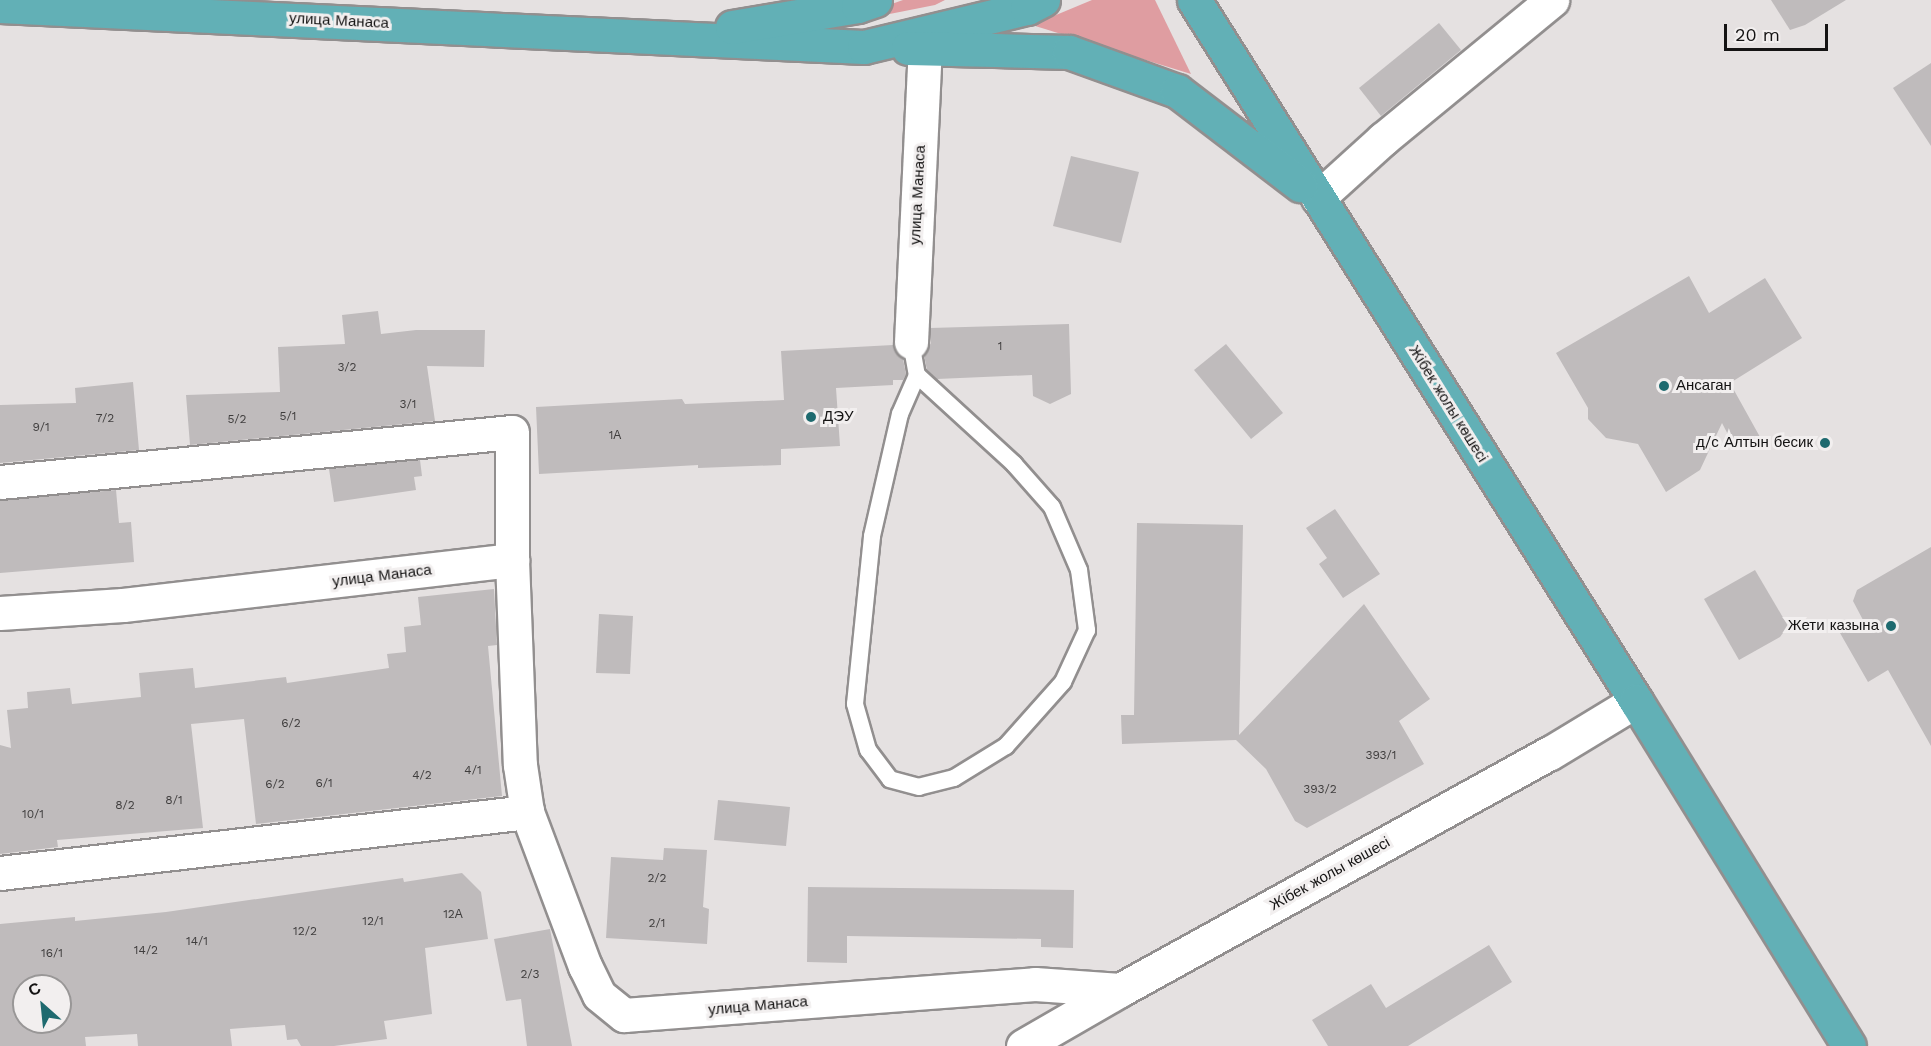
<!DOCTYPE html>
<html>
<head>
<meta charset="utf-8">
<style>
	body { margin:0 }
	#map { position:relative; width:1931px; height:1046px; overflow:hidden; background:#e5e1e1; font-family:"Work Sans",sans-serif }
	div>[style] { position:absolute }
	.green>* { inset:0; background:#df9da1 }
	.building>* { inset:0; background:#bfbbbc }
	.roads { filter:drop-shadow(2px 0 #928f8f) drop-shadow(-2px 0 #928f8f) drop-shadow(0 2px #928f8f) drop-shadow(0 -2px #928f8f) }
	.service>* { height:16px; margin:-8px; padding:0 8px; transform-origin:8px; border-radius:8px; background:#fff }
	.minor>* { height:33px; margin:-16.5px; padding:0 16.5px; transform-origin:16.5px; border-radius:16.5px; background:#fff }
	.trunk>* { height:33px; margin:-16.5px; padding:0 16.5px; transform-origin:16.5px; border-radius:16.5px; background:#62b0b6 }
	.dots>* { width:16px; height:16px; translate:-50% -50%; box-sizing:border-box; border:3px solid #f2efef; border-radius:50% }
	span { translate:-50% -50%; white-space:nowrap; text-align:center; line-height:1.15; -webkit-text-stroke:6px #f2efef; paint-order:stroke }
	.number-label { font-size:12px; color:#3f3d3d }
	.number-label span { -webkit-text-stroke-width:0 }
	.street-label { font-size:15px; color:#141313 }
	.poi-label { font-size:15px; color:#141313 }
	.left { translate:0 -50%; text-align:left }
	.right { translate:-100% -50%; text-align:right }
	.north { position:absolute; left:12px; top:974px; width:60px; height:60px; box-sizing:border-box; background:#f2efef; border:2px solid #999797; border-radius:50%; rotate:333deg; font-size:16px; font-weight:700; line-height:24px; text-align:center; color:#141313 }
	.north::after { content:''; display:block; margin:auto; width:21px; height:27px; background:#1e6a6f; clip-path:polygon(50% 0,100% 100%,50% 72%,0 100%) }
	.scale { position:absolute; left:1724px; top:24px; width:104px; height:27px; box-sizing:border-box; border:3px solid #141313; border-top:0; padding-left:8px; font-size:18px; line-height:21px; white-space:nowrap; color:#141313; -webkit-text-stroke:4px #f2efef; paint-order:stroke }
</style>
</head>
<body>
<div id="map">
	<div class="green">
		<i style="clip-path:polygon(903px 0,945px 0,935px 5px,829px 26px)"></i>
		<i style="clip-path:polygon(1092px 0,1155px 0,1191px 74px,1032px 25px)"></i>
	</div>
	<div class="building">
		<i style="clip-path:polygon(1771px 0,1846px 0,1805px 25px,1790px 30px)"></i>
		<i style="clip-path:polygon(1439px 23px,1461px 50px,1381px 116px,1359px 88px)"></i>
		<i style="clip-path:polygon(1931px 63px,1931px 146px,1893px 88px)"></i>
		<i style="clip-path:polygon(1071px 156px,1139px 172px,1121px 243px,1053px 226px)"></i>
		<i style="clip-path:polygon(1689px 276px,1709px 313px,1765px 278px,1802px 338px,1730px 383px,1760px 437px,1736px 450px,1722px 423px,1700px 470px,1666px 492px,1638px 444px,1606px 438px,1588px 419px,1588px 408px,1556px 353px)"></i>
		<i style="clip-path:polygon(378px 311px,381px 334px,416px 330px,485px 330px,484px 367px,427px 366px,435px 421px,190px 445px,186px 395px,280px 392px,278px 347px,345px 344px,342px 315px)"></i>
		<i style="clip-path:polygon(1069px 324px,1071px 394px,1050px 404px,1033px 396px,1032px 375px,937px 379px,927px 370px,924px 355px,931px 343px,930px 328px)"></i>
		<i style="clip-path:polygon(1226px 344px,1283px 413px,1251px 439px,1194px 370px)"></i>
		<i style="clip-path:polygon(893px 345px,895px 351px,903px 359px,906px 374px,903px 380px,893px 380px,893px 385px,836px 388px,840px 446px,781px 449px,781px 465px,698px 468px,698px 465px,539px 474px,536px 407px,682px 399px,685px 404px,784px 400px,781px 351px)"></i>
		<i style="clip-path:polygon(133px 382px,139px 450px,0 463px,0 405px,76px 403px,75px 388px)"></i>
		<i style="clip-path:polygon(420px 460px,422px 476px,414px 477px,416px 490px,334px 502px,329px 469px)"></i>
		<i style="clip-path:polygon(116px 490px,119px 523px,131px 522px,134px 562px,0 573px,0 500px)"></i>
		<i style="clip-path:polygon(1335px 509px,1380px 574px,1343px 598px,1319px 564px,1327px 558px,1306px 528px)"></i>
		<i style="clip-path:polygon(1137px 523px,1243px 525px,1239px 735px,1364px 604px,1430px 699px,1399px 721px,1424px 764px,1307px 828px,1295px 821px,1266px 769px,1236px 740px,1122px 744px,1121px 715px,1134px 715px)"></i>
		<i style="clip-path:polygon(1931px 547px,1931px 746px,1888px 670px,1868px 682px,1840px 633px,1863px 620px,1853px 601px,1857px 590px)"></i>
		<i style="clip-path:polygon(1755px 570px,1788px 626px,1780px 637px,1739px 660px,1704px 599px)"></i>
		<i style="clip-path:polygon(494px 589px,497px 645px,488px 646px,502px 796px,256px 824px,244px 719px,191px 724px,203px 828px,57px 840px,58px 847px,0 854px,0 745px,11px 748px,7px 710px,28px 708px,27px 692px,70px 688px,72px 704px,141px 697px,139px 673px,193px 668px,195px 688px,286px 677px,287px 683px,389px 668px,387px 654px,406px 652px,404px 627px,421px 625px,418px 597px)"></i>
		<i style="clip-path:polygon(599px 614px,633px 616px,630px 674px,596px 673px)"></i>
		<i style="clip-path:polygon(718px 800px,790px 807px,786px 846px,714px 840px)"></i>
		<i style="clip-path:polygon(664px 848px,707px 850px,703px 907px,709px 909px,707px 944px,606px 938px,611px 857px,663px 860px)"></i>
		<i style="clip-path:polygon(evenodd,462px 873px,481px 892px,488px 939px,425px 948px,432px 1014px,384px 1021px,387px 1039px,334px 1046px,301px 1046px,297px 1039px,287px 1040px,285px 1025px,230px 1029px,232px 1046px,138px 1046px,137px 1034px,85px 1037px,86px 1046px,0 1046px,0 924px,75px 917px,75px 921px,166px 912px,403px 878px,404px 882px,462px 873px,24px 986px,60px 986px,60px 1022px,24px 1022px,24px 986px)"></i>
		<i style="clip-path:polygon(808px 887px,1074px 890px,1073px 948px,1041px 947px,1041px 939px,847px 936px,847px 963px,807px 962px)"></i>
		<i style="clip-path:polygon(550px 929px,572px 1046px,527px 1046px,521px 999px,506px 1001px,494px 939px)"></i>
		<i style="clip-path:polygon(1489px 945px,1512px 982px,1408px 1046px,1328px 1046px,1312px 1020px,1371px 984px,1386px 1008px)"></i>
	</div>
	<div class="roads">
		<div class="service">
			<i style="left:911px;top:342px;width:34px;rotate:80deg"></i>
			<i style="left:917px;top:375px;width:132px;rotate:42.5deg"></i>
			<i style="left:1014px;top:464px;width:57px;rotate:48.5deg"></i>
			<i style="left:1052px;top:507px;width:69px;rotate:66.8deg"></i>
			<i style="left:1079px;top:570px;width:61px;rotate:82.4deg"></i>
			<i style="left:1087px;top:630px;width:57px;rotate:114.8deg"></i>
			<i style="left:1063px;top:682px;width:86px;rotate:131.7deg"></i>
			<i style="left:1006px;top:746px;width:61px;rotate:148.4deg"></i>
			<i style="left:954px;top:778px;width:36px;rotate:166deg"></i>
			<i style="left:919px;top:787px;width:30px;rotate:-165deg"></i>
			<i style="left:890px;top:779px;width:36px;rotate:-127deg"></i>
			<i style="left:868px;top:750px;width:48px;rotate:-105.8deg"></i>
			<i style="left:855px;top:704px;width:169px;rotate:-84.2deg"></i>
			<i style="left:872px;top:536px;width:125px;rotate:-77.1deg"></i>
			<i style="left:900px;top:414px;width:43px;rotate:-66.4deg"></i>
		</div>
		<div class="minor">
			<i style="left:1318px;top:198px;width:88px;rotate:-42.2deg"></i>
			<i style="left:1383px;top:139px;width:219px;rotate:-39.4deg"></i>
			<i style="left:911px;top:342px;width:294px;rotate:-87.3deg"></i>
			<i style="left:0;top:482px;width:514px;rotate:-5.58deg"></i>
			<i style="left:512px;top:432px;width:128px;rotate:90deg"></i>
			<i style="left:512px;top:560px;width:205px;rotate:87.8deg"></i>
			<i style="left:520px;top:765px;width:48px;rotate:81.5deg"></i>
			<i style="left:527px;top:812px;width:165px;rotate:69.4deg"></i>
			<i style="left:585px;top:966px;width:32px;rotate:64deg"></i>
			<i style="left:599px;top:995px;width:32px;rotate:39deg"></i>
			<i style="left:624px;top:1015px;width:412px;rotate:-4.3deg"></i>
			<i style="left:1035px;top:984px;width:85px;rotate:4deg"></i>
			<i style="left:0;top:613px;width:123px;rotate:-3.7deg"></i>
			<i style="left:123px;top:605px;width:392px;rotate:-6.6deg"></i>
			<i style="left:0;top:873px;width:531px;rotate:-6.6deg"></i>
			<i style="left:1023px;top:1046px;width:112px;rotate:-30deg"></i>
			<i style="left:1120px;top:990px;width:491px;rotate:-28.9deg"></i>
			<i style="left:1550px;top:753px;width:100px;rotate:-31.2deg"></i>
		</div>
		<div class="trunk">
			<i style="left:1194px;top:0;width:829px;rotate:57.77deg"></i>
			<i style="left:1636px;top:701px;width:405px;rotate:58.3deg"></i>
			<i style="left:0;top:6px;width:865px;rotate:2.72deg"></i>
			<i style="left:864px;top:47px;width:168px;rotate:-13.5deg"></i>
			<i style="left:1027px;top:8px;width:18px;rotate:-27deg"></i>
			<i style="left:732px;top:27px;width:128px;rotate:-9.5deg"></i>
			<i style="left:858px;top:6px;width:18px;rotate:-19deg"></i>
			<i style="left:908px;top:48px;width:161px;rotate:1.4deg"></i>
			<i style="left:1069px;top:52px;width:115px;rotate:19.9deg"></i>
			<i style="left:1177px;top:91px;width:155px;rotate:37.4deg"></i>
		</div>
	</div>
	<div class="dots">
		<i style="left:1664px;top:386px;background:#1e6a6f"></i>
		<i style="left:811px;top:417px;background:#1e6a6f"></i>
		<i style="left:1825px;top:443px;background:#1e6a6f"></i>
		<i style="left:1891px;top:626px;background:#1e6a6f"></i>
	</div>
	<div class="number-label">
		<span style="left:1000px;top:347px">1</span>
		<span style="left:347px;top:368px">3/2</span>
		<span style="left:408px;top:405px">3/1</span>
		<span style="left:288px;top:417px">5/1</span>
		<span style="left:105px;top:419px">7/2</span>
		<span style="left:237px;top:420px">5/2</span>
		<span style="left:41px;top:428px">9/1</span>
		<span style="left:615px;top:436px">1А</span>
		<span style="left:291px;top:724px">6/2</span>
		<span style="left:1381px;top:756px">393/1</span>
		<span style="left:473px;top:771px">4/1</span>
		<span style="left:422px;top:776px">4/2</span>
		<span style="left:324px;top:784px">6/1</span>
		<span style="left:275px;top:785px">6/2</span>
		<span style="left:1320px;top:790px">393/2</span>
		<span style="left:174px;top:801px">8/1</span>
		<span style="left:125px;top:806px">8/2</span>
		<span style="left:33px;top:815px">10/1</span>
		<span style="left:657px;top:879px">2/2</span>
		<span style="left:453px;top:915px">12А</span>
		<span style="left:373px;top:922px">12/1</span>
		<span style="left:657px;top:924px">2/1</span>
		<span style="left:305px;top:932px">12/2</span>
		<span style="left:197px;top:942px">14/1</span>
		<span style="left:146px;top:951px">14/2</span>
		<span style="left:52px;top:954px">16/1</span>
		<span style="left:530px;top:975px">2/3</span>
	</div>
	<div class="street-label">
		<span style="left:339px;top:21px;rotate:3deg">улица Манаса</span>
		<span style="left:918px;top:195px;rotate:-87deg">улица Манаса</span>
		<span style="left:1448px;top:404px;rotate:58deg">Жібек жолы көшесі</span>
		<span style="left:382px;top:576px;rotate:-7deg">улица Манаса</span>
		<span style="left:1330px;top:874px;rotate:-29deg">Жібек жолы көшесі</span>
		<span style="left:758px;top:1006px;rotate:-5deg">улица Манаса</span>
	</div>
	<div class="poi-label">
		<span class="left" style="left:1676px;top:386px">Ансаган</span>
		<span class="left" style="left:823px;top:417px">ДЭУ</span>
		<span class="right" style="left:1813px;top:443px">д/с Алтын бесик</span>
		<span class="right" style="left:1879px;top:626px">Жети казына</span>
	</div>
	<div class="north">С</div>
	<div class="scale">20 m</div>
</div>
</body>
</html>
